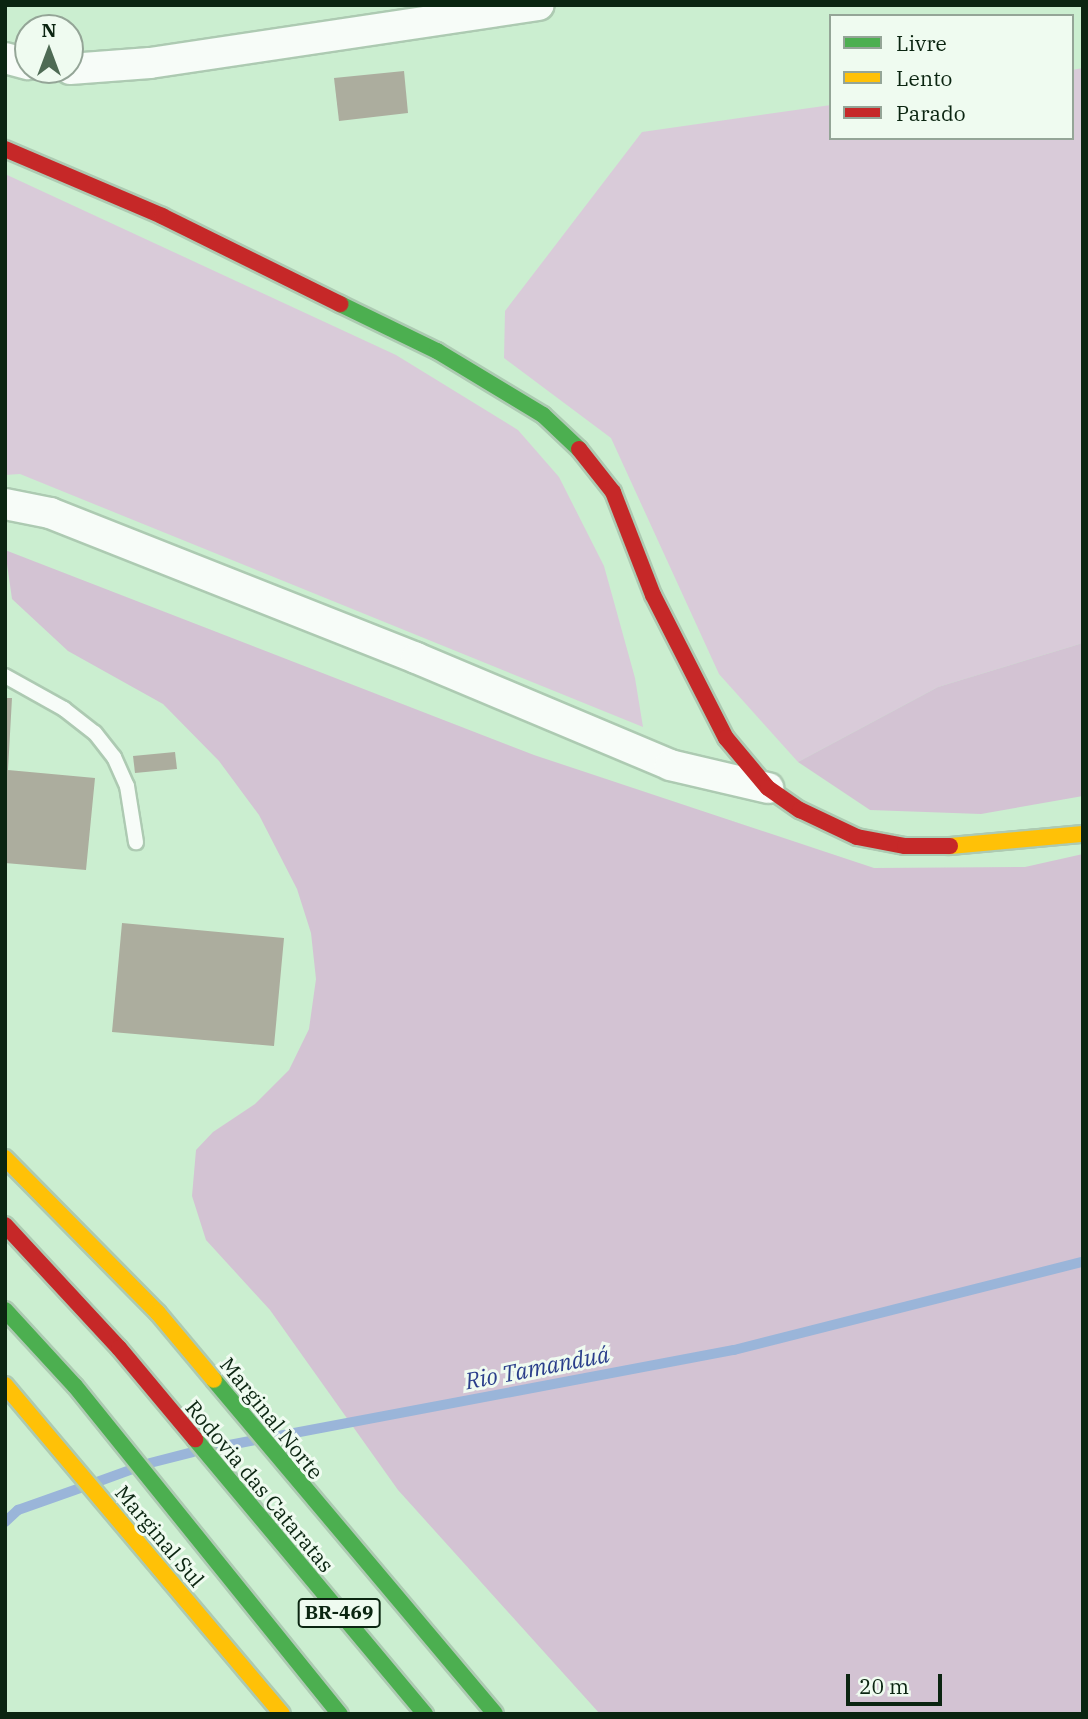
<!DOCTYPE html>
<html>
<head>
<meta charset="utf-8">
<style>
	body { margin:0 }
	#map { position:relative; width:1088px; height:1719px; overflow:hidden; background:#cbeed0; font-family:"IBM Plex Serif",serif }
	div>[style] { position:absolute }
	.green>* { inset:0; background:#d9cbd9 }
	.forest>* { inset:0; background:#d3c3d3 }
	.stream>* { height:10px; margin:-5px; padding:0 5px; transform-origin:5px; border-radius:5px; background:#9ab5d9 }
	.building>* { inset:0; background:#acad9e }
	.roads { filter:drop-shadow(2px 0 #adcab2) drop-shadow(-2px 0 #adcab2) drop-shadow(0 2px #adcab2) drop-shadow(0 -2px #adcab2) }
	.lane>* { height:14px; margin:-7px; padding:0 7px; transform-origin:7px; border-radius:7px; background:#f7fcf8 }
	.street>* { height:30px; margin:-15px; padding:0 15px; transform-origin:15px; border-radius:15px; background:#f7fcf8 }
	.fast>* { height:16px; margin:-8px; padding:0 8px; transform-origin:8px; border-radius:8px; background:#4caf50 }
	.slow>* { height:16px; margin:-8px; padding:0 8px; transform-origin:8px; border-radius:8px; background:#ffc107 }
	.jam>* { height:16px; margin:-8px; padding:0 8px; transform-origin:8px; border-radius:8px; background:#c62828 }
	span { translate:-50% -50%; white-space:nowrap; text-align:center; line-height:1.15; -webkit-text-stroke:6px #effbf0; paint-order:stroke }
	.shield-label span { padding:2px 5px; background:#effbf0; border:2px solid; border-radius:5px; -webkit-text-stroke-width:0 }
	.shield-label { font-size:19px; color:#0b2511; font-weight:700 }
	.street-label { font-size:21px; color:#0b2511 }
	.water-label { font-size:23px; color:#2a3e8b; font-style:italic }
	.frame { position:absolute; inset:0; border:7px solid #0b2511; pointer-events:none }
	.legend { position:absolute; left:829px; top:14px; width:245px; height:126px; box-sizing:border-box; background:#effbf0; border:2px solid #94a597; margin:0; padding:9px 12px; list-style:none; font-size:21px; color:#0b2511 }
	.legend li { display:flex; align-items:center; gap:14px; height:35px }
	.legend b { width:35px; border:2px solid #94a597 }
	.north { position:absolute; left:14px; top:14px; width:70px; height:70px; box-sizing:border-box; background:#effbf0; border:2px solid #94a597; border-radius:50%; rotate:0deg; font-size:19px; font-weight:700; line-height:28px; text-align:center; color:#0b2511 }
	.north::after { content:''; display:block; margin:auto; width:24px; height:32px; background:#4e6b54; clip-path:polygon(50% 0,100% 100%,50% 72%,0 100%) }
	.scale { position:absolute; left:846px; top:1674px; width:96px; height:32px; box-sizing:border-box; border:4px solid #0b2511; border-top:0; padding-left:9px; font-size:21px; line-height:24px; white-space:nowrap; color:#0b2511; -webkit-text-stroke:5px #effbf0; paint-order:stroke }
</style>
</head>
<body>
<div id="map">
	<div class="green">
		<i style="clip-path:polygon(1083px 68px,1083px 643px,938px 687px,798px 762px,719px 674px,611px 438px,504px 358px,505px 311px,642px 132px,831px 105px,831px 138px,1072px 138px,1072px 70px)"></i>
		<i style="clip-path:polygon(5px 174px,396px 355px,518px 430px,559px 477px,604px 566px,635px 678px,643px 727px,20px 474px,5px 475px)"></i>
	</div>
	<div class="forest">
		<i style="clip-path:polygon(5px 550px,534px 755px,874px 868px,1025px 867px,1083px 854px,1083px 1714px,600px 1714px,398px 1490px,270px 1310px,206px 1240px,192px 1196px,196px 1150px,213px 1132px,255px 1104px,289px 1070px,309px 1029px,316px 979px,311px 933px,297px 889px,259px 815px,219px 761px,163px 704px,68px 651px,12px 599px)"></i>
		<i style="clip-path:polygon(1083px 643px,1083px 796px,981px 814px,870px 810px,798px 762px,938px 687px)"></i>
	</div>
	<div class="stream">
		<i style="left:273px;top:1437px;width:469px;rotate:-10.7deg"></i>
		<i style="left:734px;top:1350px;width:360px;rotate:-14.2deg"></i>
		<i style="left:214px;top:1448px;width:42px;rotate:-11deg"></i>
		<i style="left:150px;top:1463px;width:44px;rotate:-14.3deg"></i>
		<i style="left:97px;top:1482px;width:37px;rotate:-20deg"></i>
		<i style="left:5px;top:1522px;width:18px;rotate:-43deg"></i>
		<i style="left:18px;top:1510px;width:66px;rotate:-19.5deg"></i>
	</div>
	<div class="building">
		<i style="clip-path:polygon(404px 71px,408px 113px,339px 121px,334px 78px)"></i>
		<i style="clip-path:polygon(5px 698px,12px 698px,8px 770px,95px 778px,86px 870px,5px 863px)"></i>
		<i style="clip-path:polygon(175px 752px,177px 769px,135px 773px,133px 756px)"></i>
		<i style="clip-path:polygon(122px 923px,284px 938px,274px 1046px,112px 1032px)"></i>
	</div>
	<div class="roads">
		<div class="lane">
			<i style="left:5px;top:676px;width:68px;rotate:29.2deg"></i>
			<i style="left:64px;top:709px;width:39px;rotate:38deg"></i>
			<i style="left:95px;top:733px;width:31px;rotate:52deg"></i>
			<i style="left:114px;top:757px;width:32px;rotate:66deg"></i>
			<i style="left:127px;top:786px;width:57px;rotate:80.9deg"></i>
		</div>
		<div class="street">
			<i style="left:5px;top:58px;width:24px;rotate:15deg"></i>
			<i style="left:70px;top:69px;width:80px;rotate:-4.3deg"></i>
			<i style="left:150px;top:63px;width:393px;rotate:-8.5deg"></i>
			<i style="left:5px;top:504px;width:46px;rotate:11.3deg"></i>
			<i style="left:50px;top:513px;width:394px;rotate:21.6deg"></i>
			<i style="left:416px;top:658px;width:276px;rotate:22.8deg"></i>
			<i style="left:670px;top:765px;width:101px;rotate:13.2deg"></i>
		</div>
		<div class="fast">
			<i style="left:340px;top:304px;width:108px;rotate:25.9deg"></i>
			<i style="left:437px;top:351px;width:124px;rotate:31.1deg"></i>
			<i style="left:543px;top:415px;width:50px;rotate:43.4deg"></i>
			<i style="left:5px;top:1310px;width:103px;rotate:47.4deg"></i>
			<i style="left:75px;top:1386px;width:422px;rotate:51.1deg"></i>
			<i style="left:214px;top:1380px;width:436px;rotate:49.9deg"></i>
			<i style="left:195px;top:1439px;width:359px;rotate:50.1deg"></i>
		</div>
		<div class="slow">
			<i style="left:950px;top:846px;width:134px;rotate:-5.2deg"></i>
			<i style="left:5px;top:1158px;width:218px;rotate:45.4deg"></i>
			<i style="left:158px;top:1313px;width:87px;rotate:50.1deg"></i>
			<i style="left:5px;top:1385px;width:430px;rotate:49.9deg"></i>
		</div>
		<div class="jam">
			<i style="left:5px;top:149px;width:171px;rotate:23.1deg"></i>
			<i style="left:162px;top:216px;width:199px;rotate:26.3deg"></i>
			<i style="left:579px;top:449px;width:55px;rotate:51.7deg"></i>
			<i style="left:613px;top:492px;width:110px;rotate:68.8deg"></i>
			<i style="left:653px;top:595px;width:161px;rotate:63deg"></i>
			<i style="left:726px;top:738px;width:65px;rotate:50deg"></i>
			<i style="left:768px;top:788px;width:39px;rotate:35deg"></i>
			<i style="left:800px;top:810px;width:63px;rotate:25.3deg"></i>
			<i style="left:857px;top:837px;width:49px;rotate:10.6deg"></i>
			<i style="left:905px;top:846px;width:45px"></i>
			<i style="left:5px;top:1225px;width:168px;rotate:47.2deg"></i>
			<i style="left:119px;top:1348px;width:119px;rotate:50.1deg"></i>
		</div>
	</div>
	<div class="shield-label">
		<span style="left:339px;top:1613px">BR-469</span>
	</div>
	<div class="street-label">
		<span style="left:272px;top:1418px;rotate:51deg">Marginal Norte</span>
		<span style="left:260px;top:1486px;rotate:50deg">Rodovia das Cataratas</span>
		<span style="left:160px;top:1536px;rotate:50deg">Marginal Sul</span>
	</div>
	<div class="water-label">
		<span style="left:537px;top:1367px;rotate:-11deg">Rio Tamanduá</span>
	</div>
	<div class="frame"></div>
	<ul class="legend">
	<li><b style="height:9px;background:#4caf50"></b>Livre</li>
	<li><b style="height:9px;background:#ffc107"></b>Lento</li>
	<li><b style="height:9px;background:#c62828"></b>Parado</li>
	</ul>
	<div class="north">N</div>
	<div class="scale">20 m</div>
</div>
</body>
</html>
